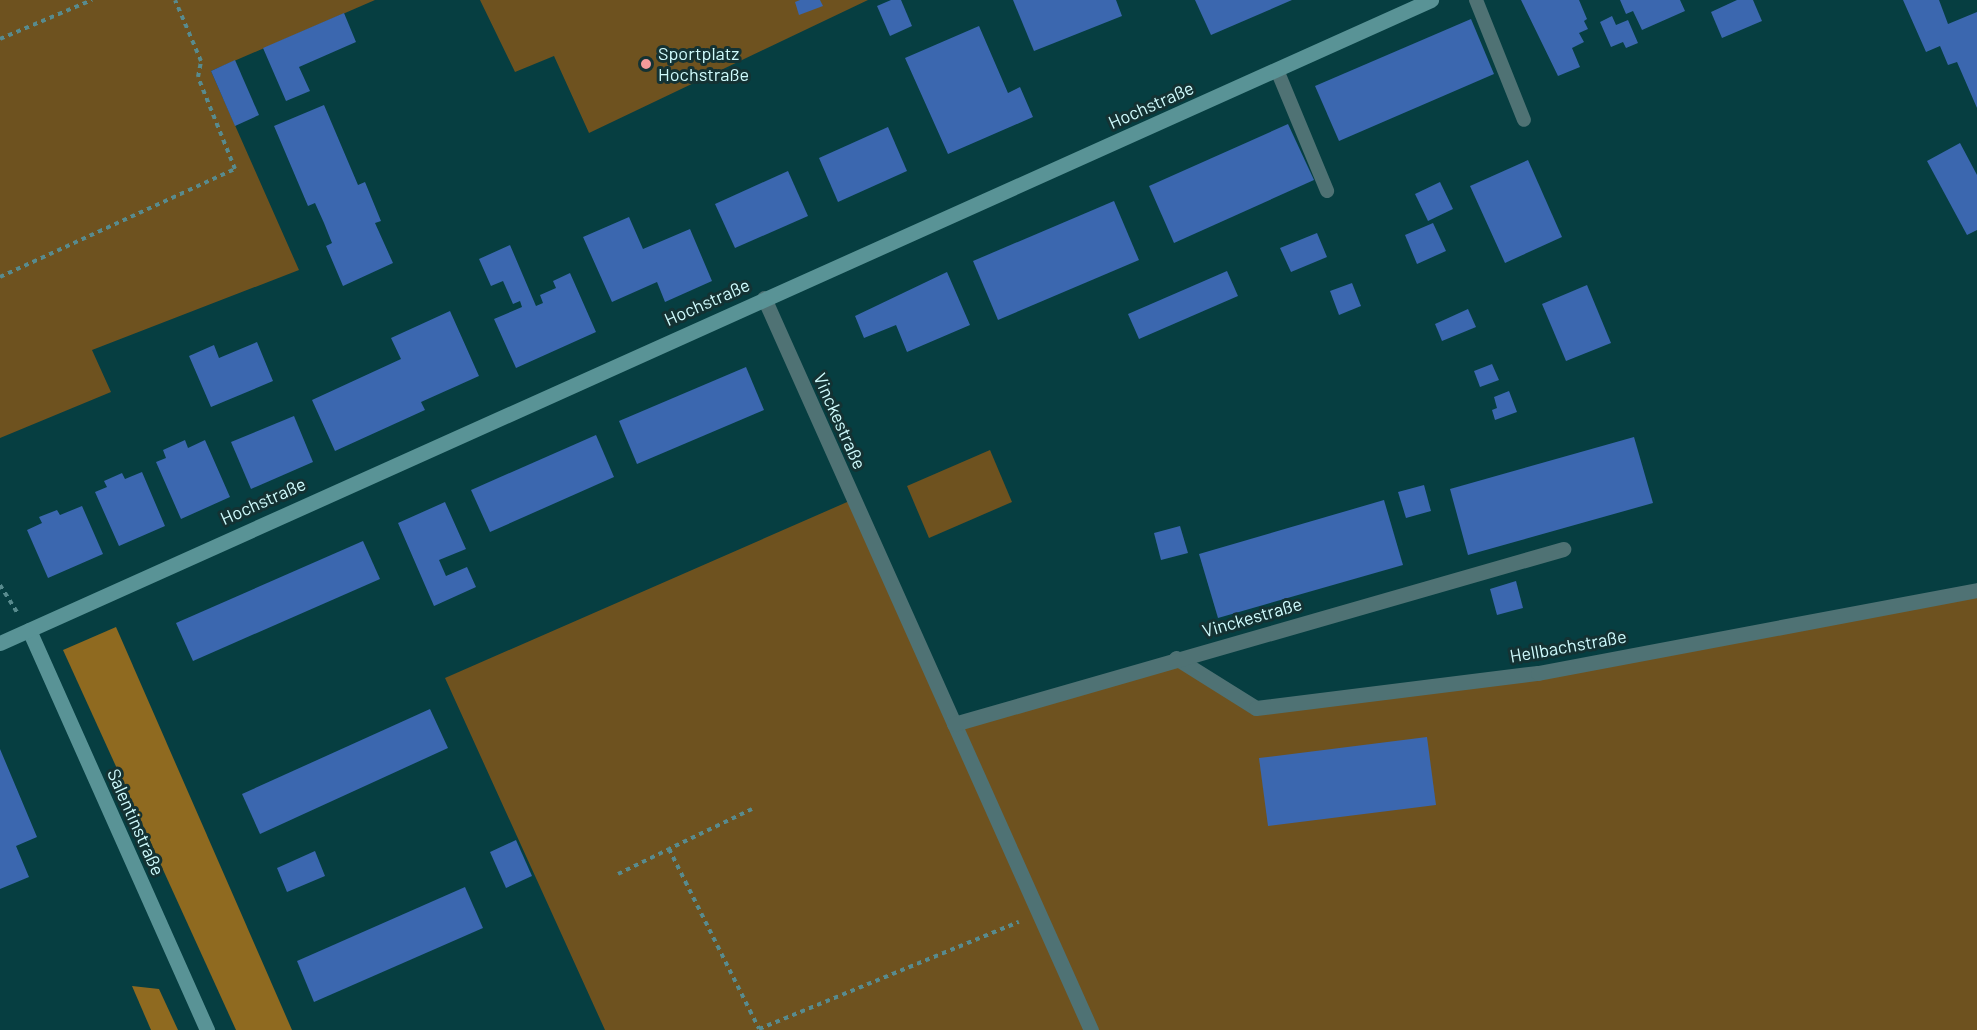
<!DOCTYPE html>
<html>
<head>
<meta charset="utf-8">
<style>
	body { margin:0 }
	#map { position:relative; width:1977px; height:1030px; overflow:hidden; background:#063e41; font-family:Barlow,sans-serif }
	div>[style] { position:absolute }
	.green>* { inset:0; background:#6e521f }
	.forest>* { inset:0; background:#8f6a20 }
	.building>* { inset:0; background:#3b67af }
	.path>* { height:4px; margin-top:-2px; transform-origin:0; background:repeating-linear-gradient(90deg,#588b8e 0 4.5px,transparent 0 9px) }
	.lane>* { height:14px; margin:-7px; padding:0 7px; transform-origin:7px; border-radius:7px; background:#4f7274 }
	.street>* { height:15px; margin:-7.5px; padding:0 7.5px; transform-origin:7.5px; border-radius:7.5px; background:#4f7274 }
	.secondary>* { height:15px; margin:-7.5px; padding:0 7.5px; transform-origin:7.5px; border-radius:7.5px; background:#599396 }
	.dots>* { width:16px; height:16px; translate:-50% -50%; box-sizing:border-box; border:3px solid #143233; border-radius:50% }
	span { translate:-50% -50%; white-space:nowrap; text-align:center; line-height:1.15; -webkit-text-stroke:6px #143233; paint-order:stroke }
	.poi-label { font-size:18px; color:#cffbfd }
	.left { translate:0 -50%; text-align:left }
	.street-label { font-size:18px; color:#cffbfd }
</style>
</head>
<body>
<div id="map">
	<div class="green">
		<i style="clip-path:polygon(0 0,375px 0,211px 71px,299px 270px,92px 350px,111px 392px,0 438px)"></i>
		<i style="clip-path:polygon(480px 0,868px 0,589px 133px,554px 56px,515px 72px)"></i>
		<i style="clip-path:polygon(990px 450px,1012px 502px,929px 538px,907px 486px)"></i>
		<i style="clip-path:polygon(854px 499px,954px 724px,1176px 658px,1256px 708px,1538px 673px,1977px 590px,1977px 1030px,605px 1030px,445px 678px)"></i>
	</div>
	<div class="forest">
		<i style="clip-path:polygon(116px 627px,292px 1030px,236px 1030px,63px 650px)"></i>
		<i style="clip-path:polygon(132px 986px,159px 989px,178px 1030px,151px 1030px)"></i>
	</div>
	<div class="building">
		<i style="clip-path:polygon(800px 0,820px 0,823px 6px,799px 15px,795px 2px)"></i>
		<i style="clip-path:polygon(891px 0,901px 0,912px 26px,890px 36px,877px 6px)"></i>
		<i style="clip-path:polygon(1013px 0,1116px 0,1122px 16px,1034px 51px)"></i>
		<i style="clip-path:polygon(1195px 0,1292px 0,1211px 35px)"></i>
		<i style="clip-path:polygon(1521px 0,1579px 0,1587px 19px,1584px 21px,1588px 29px,1579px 33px,1584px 42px,1572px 48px,1580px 67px,1558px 76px)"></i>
		<i style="clip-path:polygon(1620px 0,1680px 0,1685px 11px,1642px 30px,1633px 11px,1626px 14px)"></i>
		<i style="clip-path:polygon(1737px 0,1753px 0,1762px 21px,1722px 38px,1711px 12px)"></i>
		<i style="clip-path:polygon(1903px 0,1939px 0,1948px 24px,1977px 12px,1977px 108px,1957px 62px,1948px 65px,1940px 46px,1926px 52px)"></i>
		<i style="clip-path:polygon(344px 13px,356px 42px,299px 67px,310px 91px,286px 101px,263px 48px)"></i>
		<i style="clip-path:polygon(1612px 16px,1616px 25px,1628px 20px,1638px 43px,1626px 48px,1623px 42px,1611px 47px,1600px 22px)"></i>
		<i style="clip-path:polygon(1471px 19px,1494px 74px,1339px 141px,1315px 86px)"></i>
		<i style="clip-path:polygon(979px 26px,1008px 93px,1020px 87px,1033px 117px,948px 154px,905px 58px)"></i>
		<i style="clip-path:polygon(235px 60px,259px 115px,235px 126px,211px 71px)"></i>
		<i style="clip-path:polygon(324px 105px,358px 185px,365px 182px,381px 221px,375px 223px,393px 263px,343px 286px,326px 246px,332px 243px,324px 223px,315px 203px,308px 206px,274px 126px)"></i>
		<i style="clip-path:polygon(1288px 124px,1314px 180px,1174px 243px,1149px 186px)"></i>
		<i style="clip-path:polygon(888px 127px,907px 171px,838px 202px,819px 158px)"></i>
		<i style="clip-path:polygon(1960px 143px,1977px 175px,1977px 230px,1967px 235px,1927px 161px)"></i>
		<i style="clip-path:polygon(1528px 160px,1562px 237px,1505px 263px,1470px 186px)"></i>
		<i style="clip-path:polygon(788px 171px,808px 216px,735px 248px,715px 204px)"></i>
		<i style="clip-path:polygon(1440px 182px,1453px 209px,1428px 221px,1415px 194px)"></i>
		<i style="clip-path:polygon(1114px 201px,1139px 260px,998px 320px,973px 261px)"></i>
		<i style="clip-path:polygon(629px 217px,643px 249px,690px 229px,712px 281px,665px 302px,657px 282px,612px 302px,583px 237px)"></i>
		<i style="clip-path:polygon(1433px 223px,1446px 251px,1417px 264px,1405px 235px)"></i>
		<i style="clip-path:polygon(1317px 233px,1327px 257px,1291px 272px,1280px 248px)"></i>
		<i style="clip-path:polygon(510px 245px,536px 306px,543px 303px,540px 295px,556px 288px,553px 281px,570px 273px,596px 332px,516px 368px,494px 319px,522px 307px,520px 301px,513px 304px,503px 281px,491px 286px,479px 259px)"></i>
		<i style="clip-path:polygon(1227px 271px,1238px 296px,1139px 339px,1128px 314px)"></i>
		<i style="clip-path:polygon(947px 272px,970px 325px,907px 352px,896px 325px,864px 338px,855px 316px)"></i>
		<i style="clip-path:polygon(1352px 283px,1361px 306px,1339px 315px,1330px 291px)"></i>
		<i style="clip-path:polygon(1587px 285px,1611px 343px,1566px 361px,1542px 304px)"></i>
		<i style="clip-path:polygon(1468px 309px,1476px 327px,1442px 341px,1435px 324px)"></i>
		<i style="clip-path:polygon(450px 311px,479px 376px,421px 402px,425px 410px,335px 451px,312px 400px,401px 359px,391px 338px)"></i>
		<i style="clip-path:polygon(257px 342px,273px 381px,211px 407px,189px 356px,214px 345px,219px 358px)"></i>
		<i style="clip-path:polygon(1492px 364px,1499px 380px,1480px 387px,1474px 371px)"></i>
		<i style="clip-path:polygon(746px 367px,764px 410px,637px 464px,619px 421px)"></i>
		<i style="clip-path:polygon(1509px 391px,1517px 412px,1495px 420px,1492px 410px,1497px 408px,1494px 397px)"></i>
		<i style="clip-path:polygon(294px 416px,313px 462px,251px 489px,231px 442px)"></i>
		<i style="clip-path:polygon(596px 435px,614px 477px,490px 532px,471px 490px)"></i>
		<i style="clip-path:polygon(1634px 437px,1653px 503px,1468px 555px,1450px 489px)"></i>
		<i style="clip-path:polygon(185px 440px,188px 448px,205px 440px,230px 497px,181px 519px,156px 462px,166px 458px,163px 450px)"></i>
		<i style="clip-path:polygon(142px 472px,165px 526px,119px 546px,95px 492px,107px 487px,104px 481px,122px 473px,125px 479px)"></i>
		<i style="clip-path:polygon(1424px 485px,1431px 511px,1406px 518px,1398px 492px)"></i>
		<i style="clip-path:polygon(1384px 500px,1403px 565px,1218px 618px,1199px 554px)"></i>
		<i style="clip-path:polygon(445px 502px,466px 549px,439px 560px,446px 576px,467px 567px,476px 587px,434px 606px,398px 523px)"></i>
		<i style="clip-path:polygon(82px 506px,103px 554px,48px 578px,27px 530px,42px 523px,39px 517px,57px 510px,60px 515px)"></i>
		<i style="clip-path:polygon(1180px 526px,1188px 553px,1161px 560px,1154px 533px)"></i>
		<i style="clip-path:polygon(363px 541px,380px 579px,193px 661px,176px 623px)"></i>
		<i style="clip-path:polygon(1516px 581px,1523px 608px,1497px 615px,1490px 589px)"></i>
		<i style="clip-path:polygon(430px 709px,448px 748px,260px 834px,242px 794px)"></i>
		<i style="clip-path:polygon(1427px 737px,1436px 805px,1268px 826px,1259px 758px)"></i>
		<i style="clip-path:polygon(0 749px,37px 837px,16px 846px,29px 877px,0 889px)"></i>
		<i style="clip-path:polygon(516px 840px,532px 876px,506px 888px,490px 852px)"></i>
		<i style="clip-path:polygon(315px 851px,325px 876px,287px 892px,277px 868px)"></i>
		<i style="clip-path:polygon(465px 887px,483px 928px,314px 1002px,297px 961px)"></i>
	</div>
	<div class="path">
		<i style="left:0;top:39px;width:100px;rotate:-23deg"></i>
		<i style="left:0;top:277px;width:259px;rotate:-24.7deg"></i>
		<i style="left:235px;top:169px;width:99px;rotate:-111.9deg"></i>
		<i style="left:198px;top:77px;width:16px;rotate:-79deg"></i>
		<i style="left:201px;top:61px;width:66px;rotate:-113.1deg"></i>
		<i style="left:0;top:585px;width:32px;rotate:58deg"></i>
		<i style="left:752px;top:809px;width:92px;rotate:154.3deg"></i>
		<i style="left:669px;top:849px;width:201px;rotate:63.4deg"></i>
		<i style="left:759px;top:1029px;width:281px;rotate:-22.4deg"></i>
		<i style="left:618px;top:874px;width:57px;rotate:-26.1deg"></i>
	</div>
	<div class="lane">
		<i style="left:1476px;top:0;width:129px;rotate:68.2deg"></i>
		<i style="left:1277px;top:70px;width:131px;rotate:67.5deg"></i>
	</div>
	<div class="street">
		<i style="left:764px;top:298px;width:802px;rotate:65.93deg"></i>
		<i style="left:1176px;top:658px;width:94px;rotate:32deg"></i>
		<i style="left:1256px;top:708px;width:284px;rotate:-7.1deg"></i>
		<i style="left:1538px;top:673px;width:447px;rotate:-10.7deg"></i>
		<i style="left:954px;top:724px;width:634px;rotate:-16.03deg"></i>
	</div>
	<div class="secondary">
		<i style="left:29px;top:630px;width:438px;rotate:66deg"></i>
		<i style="left:0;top:643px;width:1569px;rotate:-24.2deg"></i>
	</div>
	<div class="dots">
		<i style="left:646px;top:64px;background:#f59b9b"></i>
	</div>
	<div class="poi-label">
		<span class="left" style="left:658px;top:64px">Sportplatz<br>Hochstraße</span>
	</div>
	<div class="street-label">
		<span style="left:1151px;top:105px;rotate:-24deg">Hochstraße</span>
		<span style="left:707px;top:302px;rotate:-24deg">Hochstraße</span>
		<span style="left:840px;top:421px;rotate:66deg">Vinckestraße</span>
		<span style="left:263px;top:501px;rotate:-24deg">Hochstraße</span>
		<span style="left:1252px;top:617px;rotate:-16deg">Vinckestraße</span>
		<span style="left:1568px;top:646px;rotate:-10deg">Hellbachstraße</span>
		<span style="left:136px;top:822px;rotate:66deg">Salentinstraße</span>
	</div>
</div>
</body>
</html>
